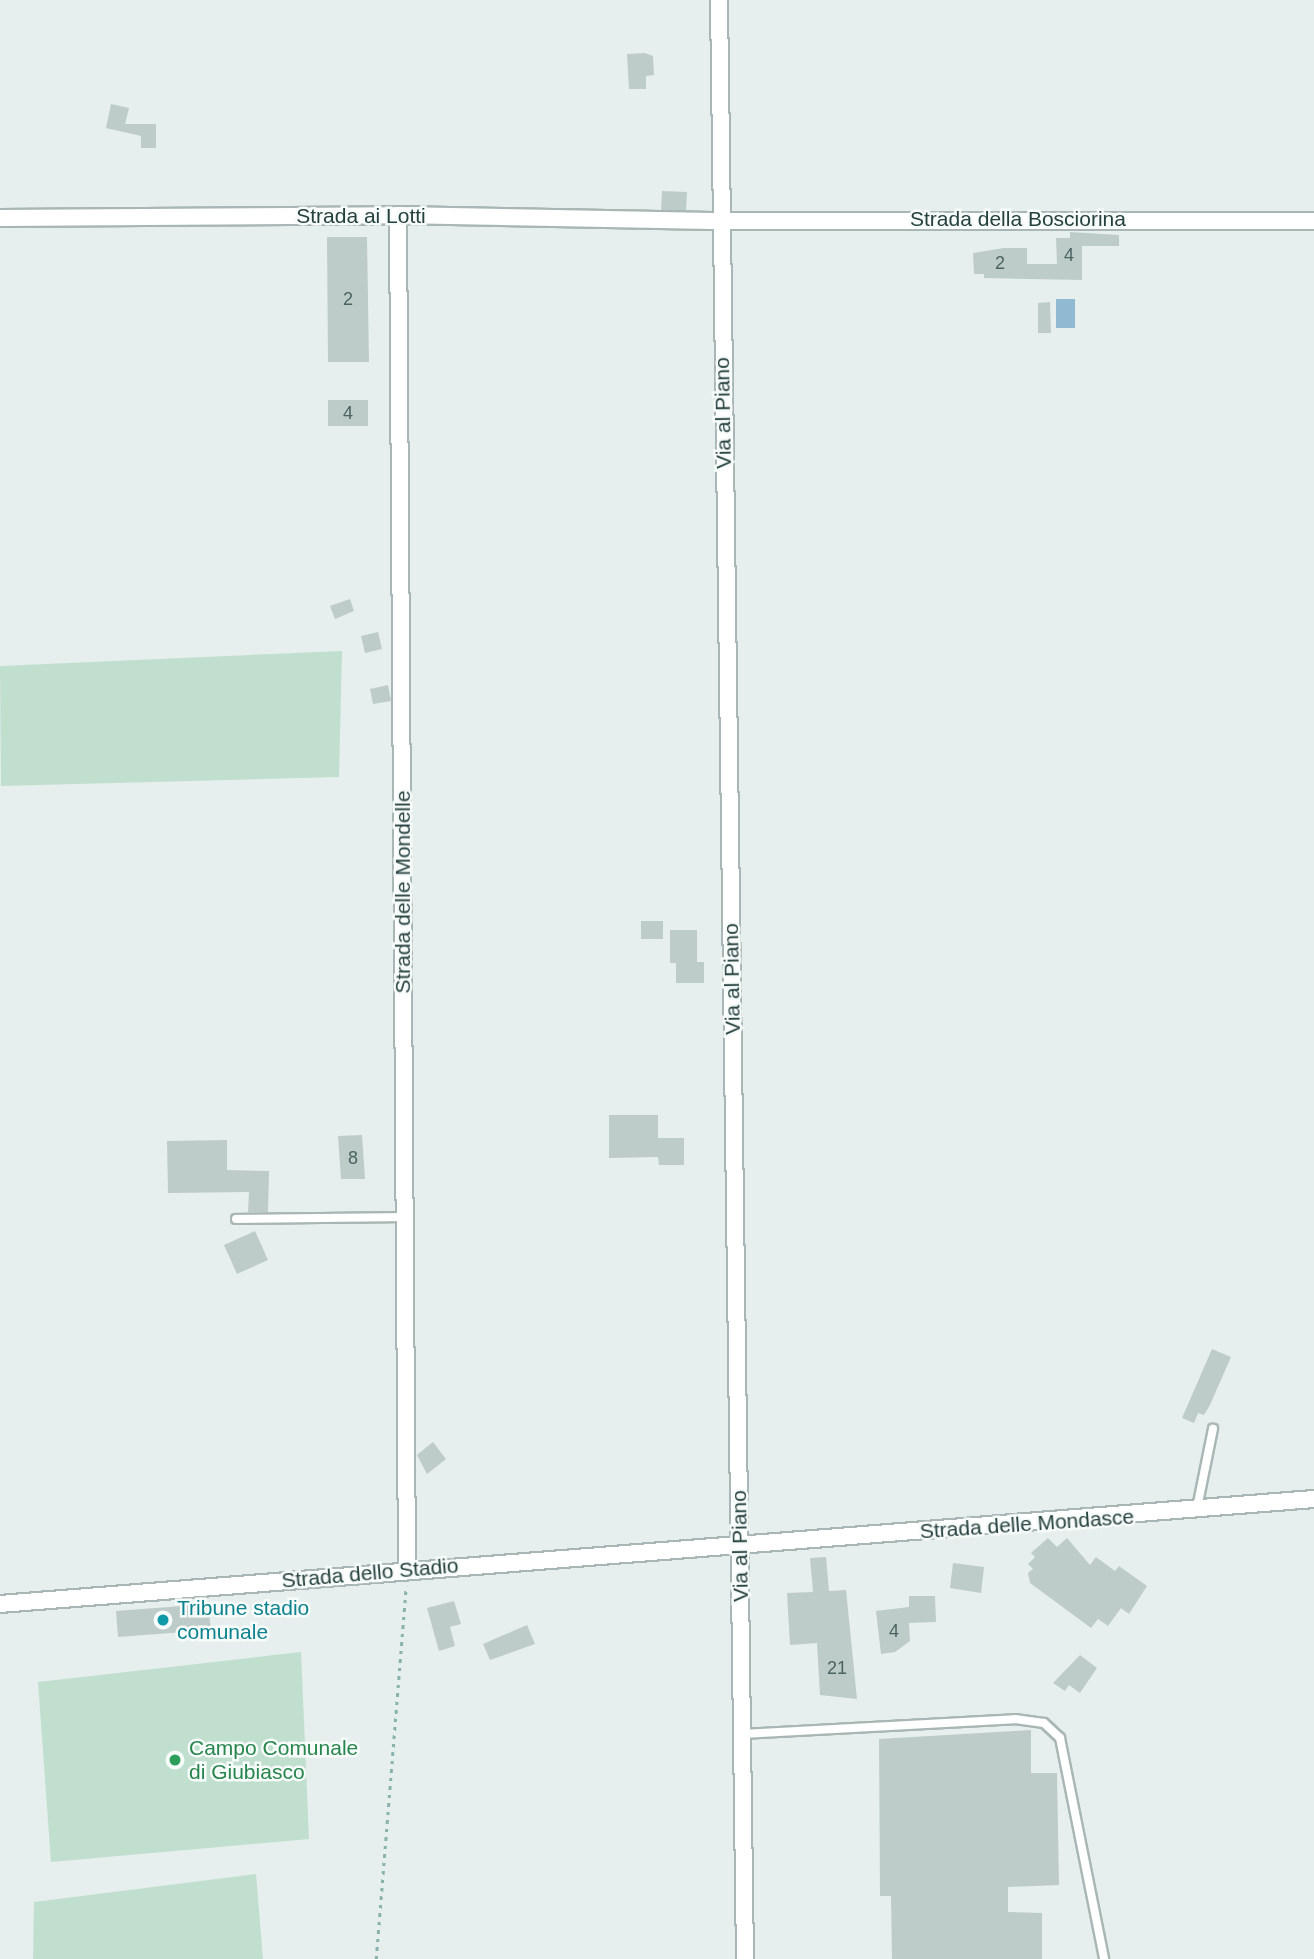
<!DOCTYPE html>
<html>
<head>
<meta charset="utf-8">
<style>
	body { margin:0 }
	#map { position:relative; width:1314px; height:1959px; overflow:hidden; background:#e6efed; font-family:Arial,sans-serif }
	div>[style] { position:absolute }
	.green>* { inset:0; background:#c0dfcf }
	.water>* { inset:0; background:#90bad2 }
	.building>* { inset:0; background:#beccc9 }
	.path>* { height:2.5px; margin-top:-1.25px; transform-origin:0; background:repeating-linear-gradient(90deg,#87b2ad 0 3.5px,transparent 0 8.5px) }
	.roads { filter:drop-shadow(2px 0 #a8b7b5) drop-shadow(-2px 0 #a8b7b5) drop-shadow(0 2px #a8b7b5) drop-shadow(0 -2px #a8b7b5) }
	.service>* { height:8px; margin:-4px; padding:0 4px; transform-origin:4px; border-radius:4px; background:#fff }
	.minor>* { height:16px; margin:-8px; padding:0 8px; transform-origin:8px; border-radius:8px; background:#fff }
	.dots>* { width:19px; height:19px; translate:-50% -50%; box-sizing:border-box; border:4px solid #f7fbfa; border-radius:50% }
	span { translate:-50% -50%; white-space:nowrap; text-align:center; line-height:1.15; -webkit-text-stroke:5px #f7fbfa; paint-order:stroke }
	.number-label { font-size:18px; color:#4b6462 }
	.number-label span { -webkit-text-stroke-width:0 }
	.street-label { font-size:21px; color:#25413f }
	.culture-label { font-size:21px; color:#0d838f }
	.left { translate:0 -50%; text-align:left }
	.leisure-label { font-size:21px; color:#27864d }
</style>
</head>
<body>
<div id="map">
	<div class="green">
		<i style="clip-path:polygon(342px 651px,339px 777px,1px 786px,0 666px)"></i>
		<i style="clip-path:polygon(301px 1652px,309px 1839px,51px 1862px,38px 1682px)"></i>
		<i style="clip-path:polygon(256px 1874px,263px 1959px,33px 1959px,34px 1902px)"></i>
	</div>
	<div class="water">
		<i style="clip-path:polygon(1056px 299px,1075px 299px,1075px 328px,1056px 328px)"></i>
	</div>
	<div class="building">
		<i style="clip-path:polygon(645px 53px,653px 56px,654px 75px,646px 76px,646px 89px,629px 89px,627px 54px)"></i>
		<i style="clip-path:polygon(111px 104px,129px 108px,125px 124px,156px 124px,156px 148px,141px 148px,141px 136px,106px 128px)"></i>
		<i style="clip-path:polygon(662px 191px,687px 192px,686px 210px,661px 210px)"></i>
		<i style="clip-path:polygon(1070px 232px,1119px 235px,1119px 246px,1082px 246px,1082px 280px,984px 278px,984px 274px,974px 274px,973px 253px,1004px 248px,1027px 248px,1027px 264px,1057px 264px,1056px 238px,1070px 238px)"></i>
		<i style="clip-path:polygon(327px 237px,367px 237px,369px 362px,328px 362px)"></i>
		<i style="clip-path:polygon(1050px 302px,1051px 333px,1038px 333px,1038px 303px)"></i>
		<i style="clip-path:polygon(328px 400px,368px 400px,368px 426px,328px 426px)"></i>
		<i style="clip-path:polygon(350px 599px,354px 611px,335px 619px,330px 606px)"></i>
		<i style="clip-path:polygon(378px 632px,382px 649px,365px 653px,361px 636px)"></i>
		<i style="clip-path:polygon(388px 685px,391px 701px,373px 704px,370px 689px)"></i>
		<i style="clip-path:polygon(641px 921px,663px 921px,663px 939px,641px 939px)"></i>
		<i style="clip-path:polygon(670px 930px,697px 930px,697px 962px,704px 962px,704px 983px,676px 983px,676px 963px,670px 963px)"></i>
		<i style="clip-path:polygon(609px 1115px,658px 1115px,658px 1138px,684px 1138px,684px 1165px,659px 1165px,658px 1157px,609px 1158px)"></i>
		<i style="clip-path:polygon(362px 1135px,365px 1179px,341px 1179px,338px 1136px)"></i>
		<i style="clip-path:polygon(227px 1140px,227px 1170px,269px 1171px,268px 1212px,248px 1212px,249px 1192px,168px 1193px,167px 1141px)"></i>
		<i style="clip-path:polygon(255px 1231px,268px 1260px,237px 1274px,224px 1245px)"></i>
		<i style="clip-path:polygon(1212px 1349px,1231px 1357px,1210px 1405px,1204px 1415px,1198px 1413px,1194px 1423px,1182px 1418px)"></i>
		<i style="clip-path:polygon(433px 1442px,446px 1459px,427px 1474px,417px 1455px)"></i>
		<i style="clip-path:polygon(1048px 1538px,1057px 1547px,1067px 1538px,1090px 1565px,1096px 1557px,1115px 1571px,1119px 1566px,1147px 1586px,1129px 1614px,1121px 1608px,1108px 1626px,1098px 1619px,1091px 1628px,1030px 1583px,1028px 1573px,1033px 1569px,1028px 1564px,1035px 1557px,1031px 1553px)"></i>
		<i style="clip-path:polygon(826px 1557px,829px 1591px,846px 1590px,857px 1699px,820px 1695px,817px 1643px,790px 1645px,787px 1593px,813px 1592px,810px 1558px)"></i>
		<i style="clip-path:polygon(953px 1563px,984px 1567px,981px 1593px,950px 1588px)"></i>
		<i style="clip-path:polygon(909px 1596px,935px 1596px,936px 1622px,909px 1623px,910px 1641px,895px 1652px,881px 1654px,876px 1611px,909px 1607px)"></i>
		<i style="clip-path:polygon(454px 1601px,461px 1624px,450px 1627px,455px 1646px,439px 1651px,427px 1608px)"></i>
		<i style="clip-path:polygon(208px 1604px,211px 1630px,118px 1637px,116px 1611px)"></i>
		<i style="clip-path:polygon(527px 1625px,535px 1644px,490px 1660px,483px 1644px)"></i>
		<i style="clip-path:polygon(1080px 1655px,1097px 1668px,1080px 1693px,1069px 1685px,1065px 1691px,1053px 1683px)"></i>
		<i style="clip-path:polygon(1031px 1730px,1031px 1773px,1057px 1773px,1059px 1885px,1008px 1887px,1008px 1912px,1042px 1913px,1042px 1959px,892px 1959px,891px 1896px,880px 1896px,879px 1739px)"></i>
	</div>
	<div class="path">
		<i style="left:376px;top:1959px;width:374px;rotate:-85.4deg"></i>
	</div>
	<div class="roads">
		<div class="service">
			<i style="left:236px;top:1219px;width:169px;rotate:-0.7deg"></i>
			<i style="left:1197px;top:1508px;width:81px;rotate:-78.6deg"></i>
			<i style="left:742px;top:1734px;width:273px;rotate:-3.1deg"></i>
			<i style="left:1015px;top:1719px;width:29px;rotate:8deg"></i>
			<i style="left:1044px;top:1723px;width:22px;rotate:43deg"></i>
			<i style="left:1060px;top:1738px;width:225px;rotate:78.7deg"></i>
		</div>
		<div class="minor">
			<i style="left:719px;top:0;width:1959px;rotate:89.24deg"></i>
			<i style="left:398px;top:215px;width:1354px;rotate:89.62deg"></i>
			<i style="left:0;top:218px;width:398px;rotate:-0.4deg"></i>
			<i style="left:398px;top:215px;width:314px;rotate:1.1deg"></i>
			<i style="left:712px;top:221px;width:602px"></i>
			<i style="left:0;top:1604px;width:1318px;rotate:-4.57deg"></i>
		</div>
	</div>
	<div class="dots">
		<i style="left:163px;top:1620px;background:#0f9aa8"></i>
		<i style="left:175px;top:1760px;background:#2e9e5b"></i>
	</div>
	<div class="number-label">
		<span style="left:1069px;top:255px">4</span>
		<span style="left:1000px;top:263px">2</span>
		<span style="left:348px;top:299px">2</span>
		<span style="left:348px;top:413px">4</span>
		<span style="left:353px;top:1158px">8</span>
		<span style="left:894px;top:1631px">4</span>
		<span style="left:837px;top:1668px">21</span>
	</div>
	<div class="street-label">
		<span style="left:361px;top:216px">Strada ai Lotti</span>
		<span style="left:1018px;top:219px">Strada della Bosciorina</span>
		<span style="left:723px;top:413px;rotate:-91deg">Via al Piano</span>
		<span style="left:403px;top:892px;rotate:-90deg">Strada delle Mondelle</span>
		<span style="left:732px;top:979px;rotate:-91deg">Via al Piano</span>
		<span style="left:1027px;top:1524px;rotate:-4deg">Strada delle Mondasce</span>
		<span style="left:740px;top:1546px;rotate:-91deg">Via al Piano</span>
		<span style="left:370px;top:1573px;rotate:-5deg">Strada dello Stadio</span>
	</div>
	<div class="culture-label">
		<span class="left" style="left:177px;top:1620px">Tribune stadio<br>comunale</span>
	</div>
	<div class="leisure-label">
		<span class="left" style="left:189px;top:1760px">Campo Comunale<br>di Giubiasco</span>
	</div>
</div>
</body>
</html>
